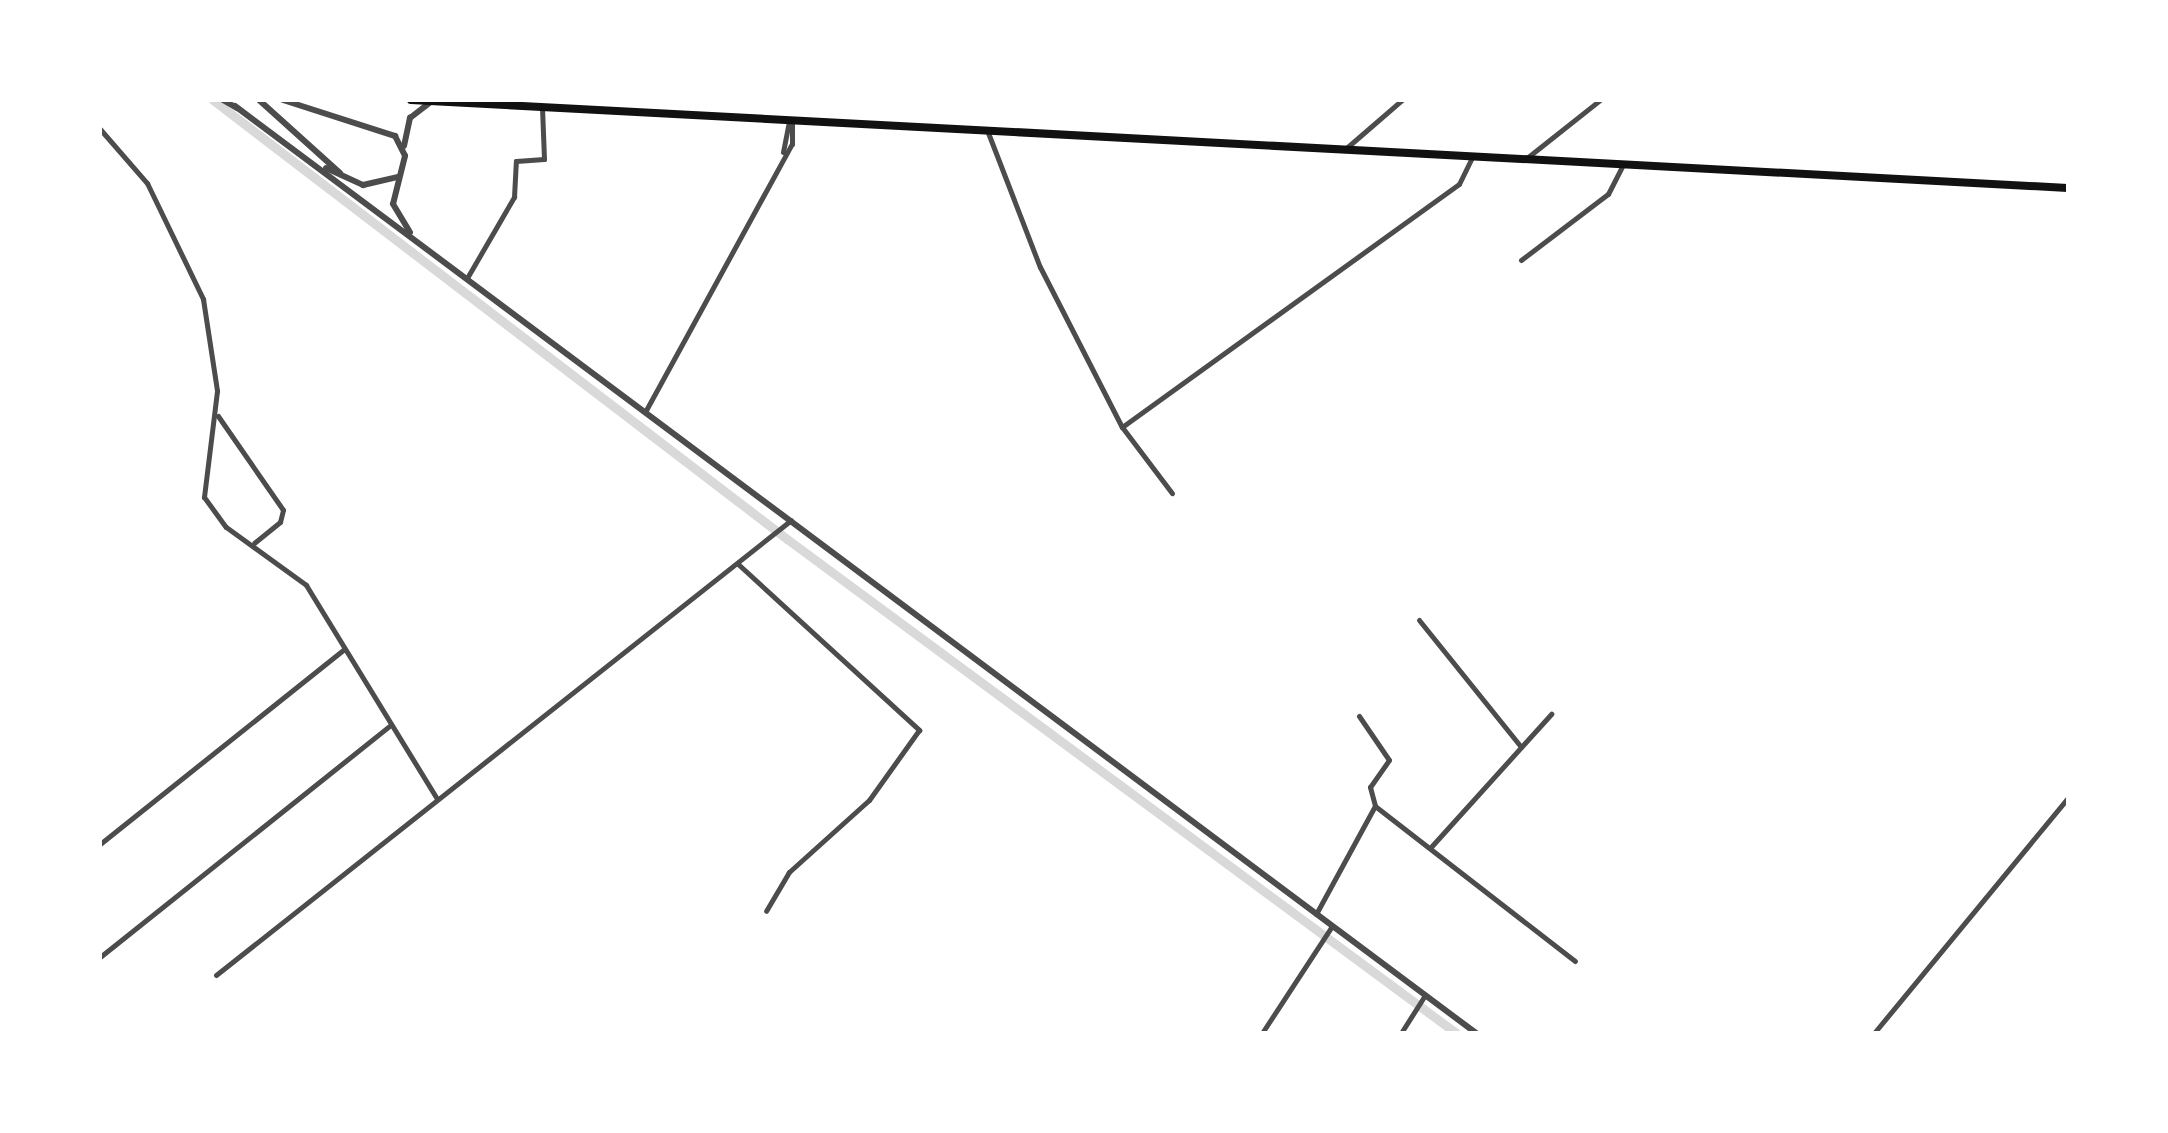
<!DOCTYPE html>
<html>
<head>
<meta charset="utf-8">
<style>
	body { margin:0 }
	#map { position:relative; width:2168px; height:1133px; overflow:hidden; background:#fff; font-family:"DejaVu Sans",sans-serif }
	div>[style] { position:absolute }
	.canal>* { height:9px; margin:-4.5px; padding:0 4.5px; transform-origin:4.5px; border-radius:4.5px; background:#d9d9d9 }
	.minor>* { height:5px; margin:-2.5px; padding:0 2.5px; transform-origin:2.5px; border-radius:2.5px; background:#4c4c4c }
	.tertiary>* { height:6px; margin:-3px; padding:0 3px; transform-origin:3px; border-radius:3px; background:#4c4c4c }
	.secondary>* { height:8px; margin:-4px; padding:0 4px; transform-origin:4px; border-radius:4px; background:#111 }
	span { translate:-50% -50%; white-space:nowrap; text-align:center; line-height:1.15; -webkit-text-stroke:10px #fff; paint-order:stroke }
	.frame { position:absolute; inset:0; border:102px solid #fff; pointer-events:none }
</style>
</head>
<body>
<div id="map">
	<div class="canal">
		<i style="left:213px;top:100px;width:723px;rotate:37.41deg"></i>
		<i style="left:787px;top:539px;width:832px;rotate:36.44deg"></i>
	</div>
	<div class="minor">
		<i style="left:100px;top:129px;width:72px;rotate:49deg"></i>
		<i style="left:147px;top:183px;width:129px;rotate:64.2deg"></i>
		<i style="left:203px;top:299px;width:93px;rotate:81.3deg"></i>
		<i style="left:217px;top:391px;width:107px;rotate:97deg"></i>
		<i style="left:204px;top:497px;width:37px;rotate:54deg"></i>
		<i style="left:226px;top:527px;width:99px;rotate:35.9deg"></i>
		<i style="left:306px;top:585px;width:251px;rotate:58.5deg"></i>
		<i style="left:987px;top:130px;width:147px;rotate:68.9deg"></i>
		<i style="left:1040px;top:267px;width:180px;rotate:62.9deg"></i>
		<i style="left:1122px;top:427px;width:415px;rotate:-35.8deg"></i>
		<i style="left:1459px;top:184px;width:32px;rotate:-64deg"></i>
		<i style="left:1344px;top:150px;width:77px;rotate:-40.8deg"></i>
		<i style="left:783px;top:152px;width:33px;rotate:-79deg"></i>
		<i style="left:1528px;top:157px;width:92px;rotate:-38.4deg"></i>
		<i style="left:1521px;top:260px;width:109px;rotate:-37.2deg"></i>
		<i style="left:1608px;top:194px;width:33px;rotate:-63deg"></i>
		<i style="left:467px;top:278px;width:94px;rotate:-59.9deg"></i>
		<i style="left:514px;top:197px;width:36px;rotate:-87deg"></i>
		<i style="left:516px;top:161px;width:28px;rotate:-4deg"></i>
		<i style="left:544px;top:159px;width:53px;rotate:-92.2deg"></i>
		<i style="left:645px;top:412px;width:306px;rotate:-61.3deg"></i>
		<i style="left:792px;top:144px;width:25px;rotate:-90deg"></i>
		<i style="left:218px;top:416px;width:114px;rotate:55.3deg"></i>
		<i style="left:283px;top:510px;width:12px;rotate:104deg"></i>
		<i style="left:280px;top:522px;width:33px;rotate:141deg"></i>
		<i style="left:1122px;top:427px;width:83px;rotate:52.9deg"></i>
		<i style="left:738px;top:564px;width:246px;rotate:42.5deg"></i>
		<i style="left:919px;top:730px;width:86px;rotate:125.5deg"></i>
		<i style="left:869px;top:800px;width:108px;rotate:138deg"></i>
		<i style="left:789px;top:872px;width:45px;rotate:120.5deg"></i>
		<i style="left:1419px;top:620px;width:163px;rotate:51.2deg"></i>
		<i style="left:1359px;top:716px;width:53px;rotate:55.7deg"></i>
		<i style="left:1389px;top:760px;width:33px;rotate:125deg"></i>
		<i style="left:1370px;top:787px;width:20px;rotate:75deg"></i>
		<i style="left:100px;top:844px;width:311px;rotate:-38.6deg"></i>
		<i style="left:1430px;top:848px;width:181px;rotate:-47.9deg"></i>
		<i style="left:1316px;top:914px;width:123px;rotate:-61.4deg"></i>
		<i style="left:1375px;top:806px;width:253px;rotate:37.8deg"></i>
		<i style="left:100px;top:957px;width:370px;rotate:-38.6deg"></i>
		<i style="left:216px;top:975px;width:733px;rotate:-38.35deg"></i>
		<i style="left:1262px;top:1033px;width:128px;rotate:-56.8deg"></i>
		<i style="left:1401px;top:1033px;width:45px;rotate:-57.7deg"></i>
		<i style="left:1874px;top:1033px;width:305px;rotate:-50.5deg"></i>
	</div>
	<div class="tertiary">
		<i style="left:223px;top:100px;width:16px;rotate:30deg"></i>
		<i style="left:259px;top:100px;width:109px;rotate:42deg"></i>
		<i style="left:283px;top:100px;width:118px;rotate:17.8deg"></i>
		<i style="left:395px;top:136px;width:22px;rotate:63deg"></i>
		<i style="left:405px;top:156px;width:49px;rotate:104deg"></i>
		<i style="left:393px;top:204px;width:33px;rotate:59deg"></i>
		<i style="left:235px;top:106px;width:1549px;rotate:36.76deg"></i>
		<i style="left:404px;top:146px;width:29px;rotate:-78deg"></i>
		<i style="left:410px;top:118px;width:28px;rotate:-38deg"></i>
		<i style="left:326px;top:168px;width:41px;rotate:24.7deg"></i>
		<i style="left:363px;top:185px;width:35px;rotate:-13deg"></i>
	</div>
	<div class="secondary">
		<i style="left:411px;top:100px;width:1659px;rotate:3.04deg"></i>
	</div>
	<div class="frame"></div>
</div>
</body>
</html>
